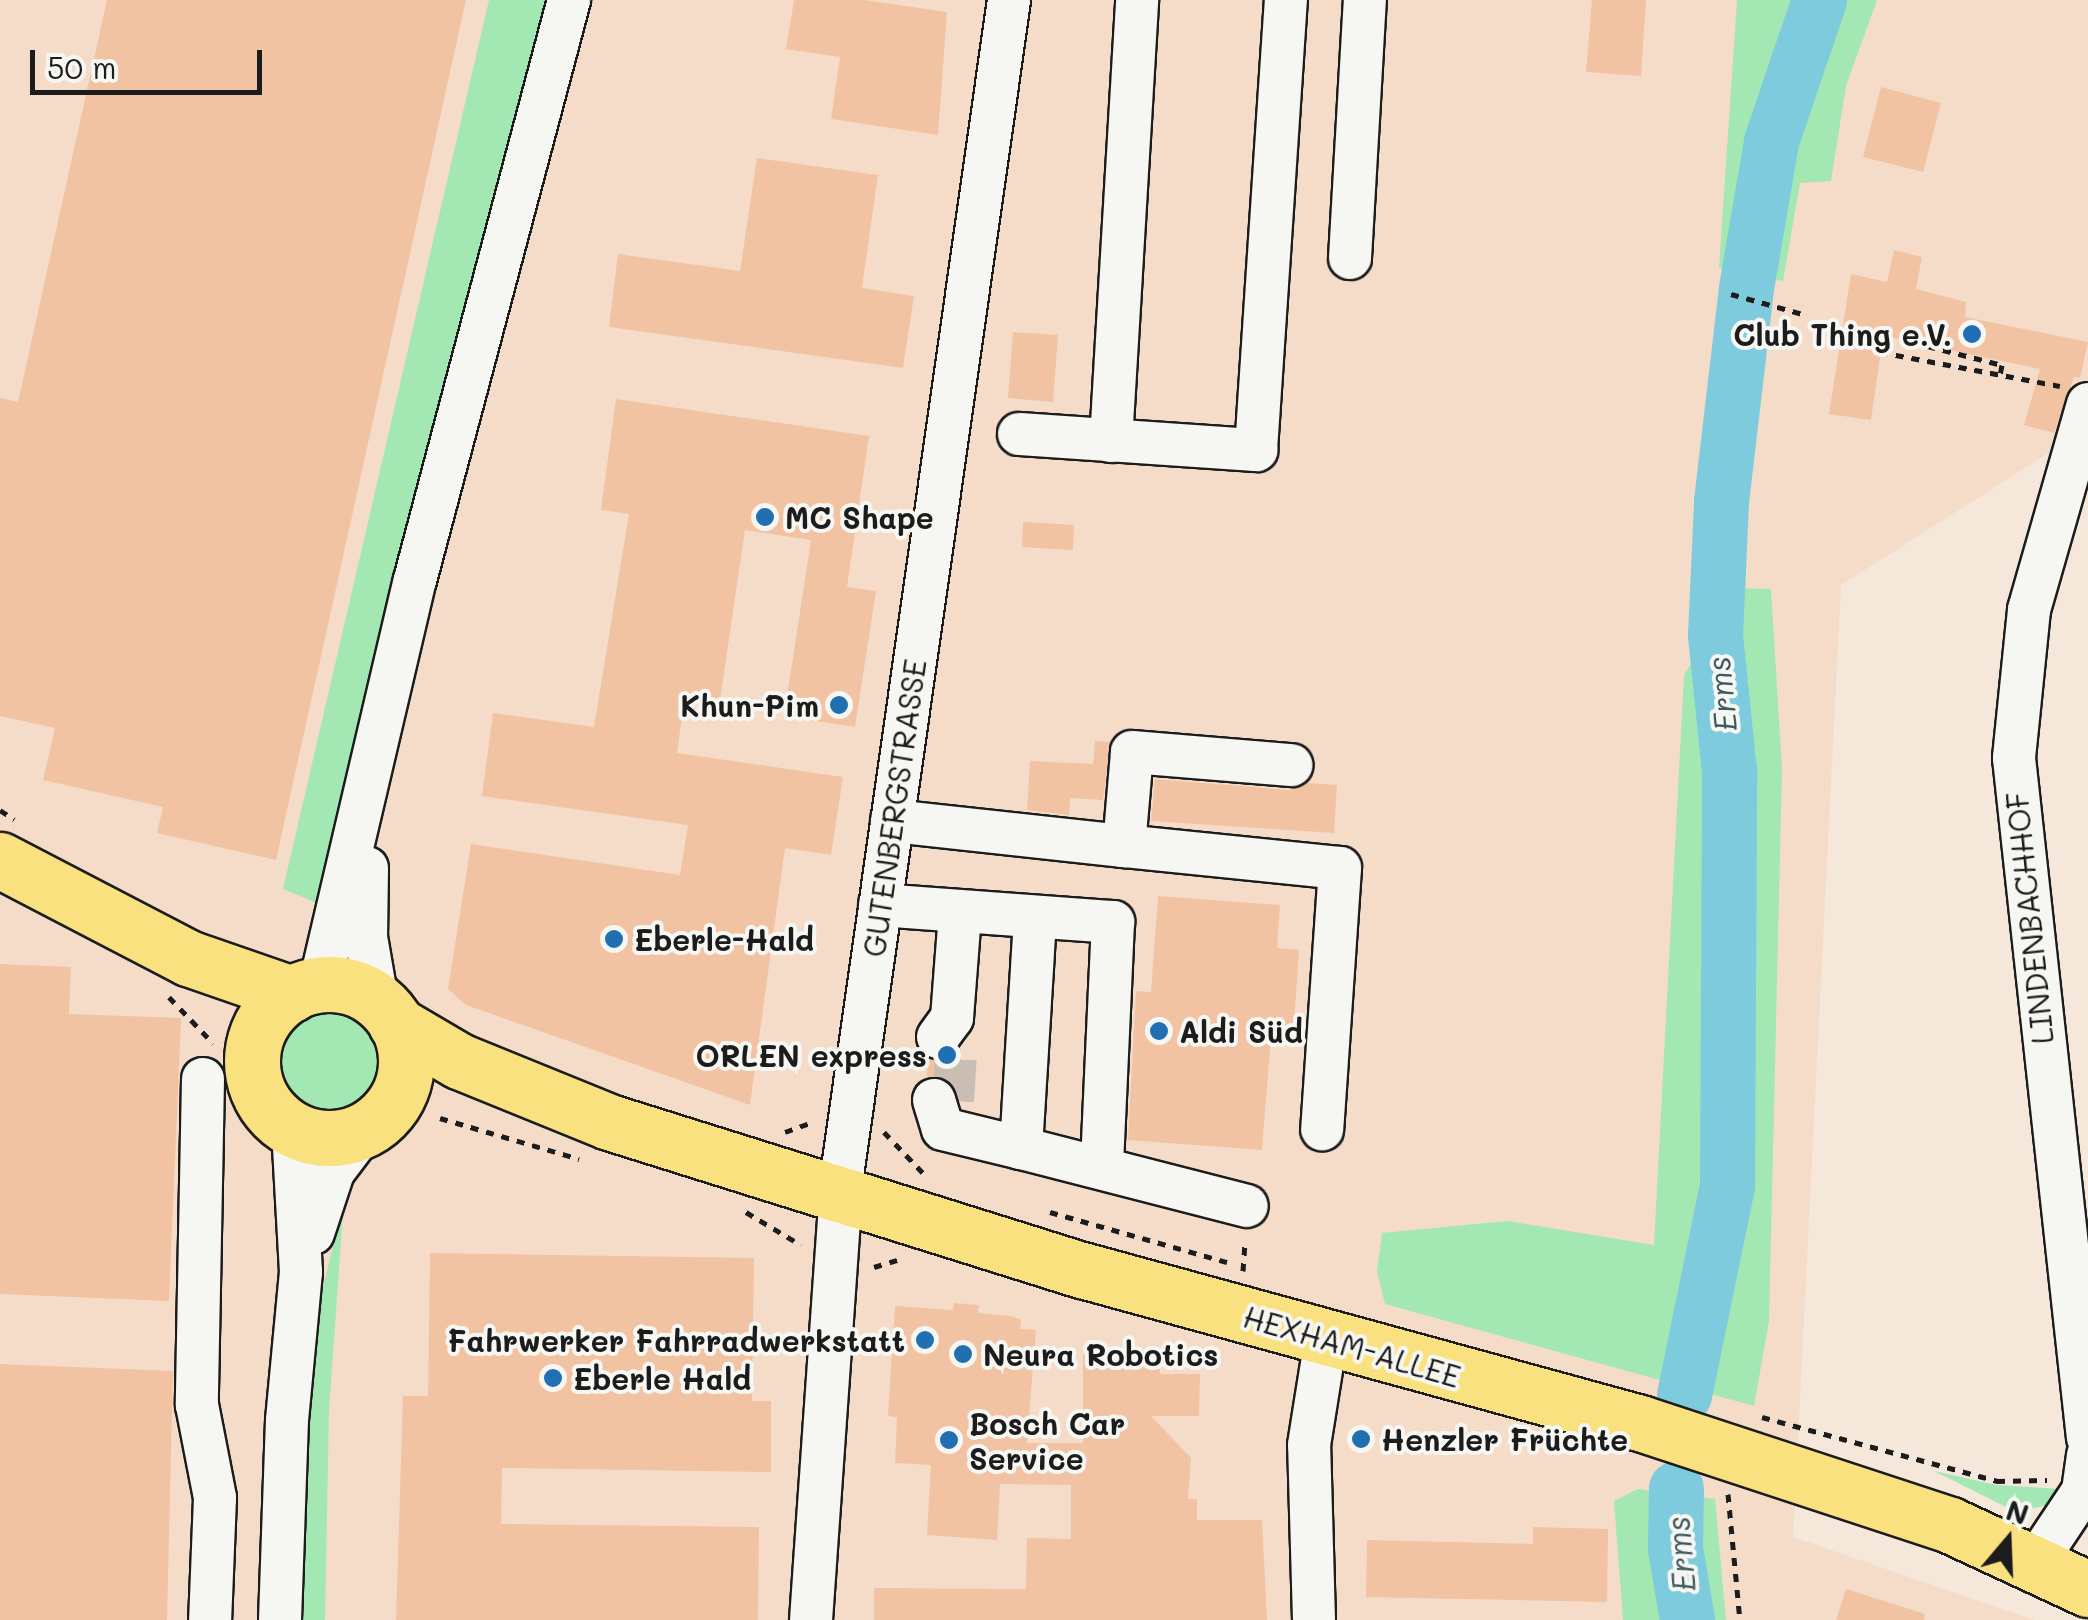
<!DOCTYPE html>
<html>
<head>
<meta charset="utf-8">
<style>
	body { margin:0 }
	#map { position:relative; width:2088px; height:1620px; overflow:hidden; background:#f5e7da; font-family:Mali,sans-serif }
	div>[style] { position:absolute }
	.built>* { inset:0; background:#f4dcc9 }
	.green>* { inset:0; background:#a3e7b3 }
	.round { border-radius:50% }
	.river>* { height:55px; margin:-27.5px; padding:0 27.5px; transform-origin:27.5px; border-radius:27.5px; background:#7ecbdd }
	.building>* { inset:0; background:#f2c3a2 }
	.minor-tunnel>* { height:42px; margin-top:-21px; transform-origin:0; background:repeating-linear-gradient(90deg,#cabeb4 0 42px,transparent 0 63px) }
	.path>* { height:5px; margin-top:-2.5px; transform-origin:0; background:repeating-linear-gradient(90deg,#1c1c1c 0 8px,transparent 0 16px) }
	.roads { filter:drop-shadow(2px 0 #1c1c1c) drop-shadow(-2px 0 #1c1c1c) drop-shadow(0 2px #1c1c1c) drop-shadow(0 -2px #1c1c1c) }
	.minor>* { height:42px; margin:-21px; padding:0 21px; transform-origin:21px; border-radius:21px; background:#f6f6f2 }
	.major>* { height:55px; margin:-27.5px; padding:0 27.5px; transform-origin:27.5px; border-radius:27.5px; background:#fae180 }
	.major>.ring { margin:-27.5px; padding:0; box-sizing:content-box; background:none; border:55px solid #fae180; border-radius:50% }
	.dots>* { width:28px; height:28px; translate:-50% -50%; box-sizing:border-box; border:5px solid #f6f6f2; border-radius:50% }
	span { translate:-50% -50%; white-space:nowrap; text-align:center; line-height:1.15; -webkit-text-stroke:8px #f6f6f2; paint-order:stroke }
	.poi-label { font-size:30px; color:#1c1c1c; font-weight:700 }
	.right { translate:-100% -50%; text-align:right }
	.left { translate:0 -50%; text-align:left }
	.street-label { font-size:30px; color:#1c1c1c }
	.water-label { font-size:32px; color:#3e5960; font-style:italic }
	.north { position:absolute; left:1958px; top:1490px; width:100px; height:100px; -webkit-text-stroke:8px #f6f6f2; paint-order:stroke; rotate:19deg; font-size:28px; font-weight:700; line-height:40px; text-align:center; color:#1c1c1c }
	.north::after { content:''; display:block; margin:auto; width:35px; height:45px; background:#1c1c1c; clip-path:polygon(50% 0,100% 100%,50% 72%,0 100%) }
	.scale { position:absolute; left:30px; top:50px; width:232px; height:45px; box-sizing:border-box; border:5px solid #1c1c1c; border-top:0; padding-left:12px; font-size:30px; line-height:35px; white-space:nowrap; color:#1c1c1c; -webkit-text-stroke:8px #f6f6f2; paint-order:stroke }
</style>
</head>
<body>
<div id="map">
	<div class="built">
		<i style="clip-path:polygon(0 0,2088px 0,2088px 428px,1841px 585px,1793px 1537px,2034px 1620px,0 1620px)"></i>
	</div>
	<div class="green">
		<i style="clip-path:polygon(489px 0,552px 0,324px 906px,283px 889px)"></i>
		<i style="clip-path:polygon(1737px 0,1877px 0,1846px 86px,1831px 181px,1800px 183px,1783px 281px,1719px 268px)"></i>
		<i style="clip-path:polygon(1739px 588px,1771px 589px,1782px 769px,1769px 1321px,1754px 1406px,1385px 1304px,1377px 1271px,1382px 1233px,1507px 1221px,1654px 1245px,1684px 675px)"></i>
		<i class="round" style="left:269px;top:1003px;width:120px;height:120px"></i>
		<i style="clip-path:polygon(344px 1199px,329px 1410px,325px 1620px,299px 1620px,313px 1331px)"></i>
		<i style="clip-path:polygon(1934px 1471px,1996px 1485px,2061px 1489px,2048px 1505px,2016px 1512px)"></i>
		<i style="clip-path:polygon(1638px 1489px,1715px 1499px,1726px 1620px,1623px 1620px,1614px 1501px)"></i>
	</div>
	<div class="river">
		<i style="left:1684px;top:1395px;width:214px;rotate:-78.4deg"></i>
		<i style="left:1727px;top:1185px;width:414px;rotate:-89.7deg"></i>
		<i style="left:1729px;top:771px;width:137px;rotate:-95.9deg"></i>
		<i style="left:1715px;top:635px;width:134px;rotate:-87.4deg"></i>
		<i style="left:1721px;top:501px;width:214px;rotate:-83.3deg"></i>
		<i style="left:1746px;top:288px;width:149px;rotate:-80.3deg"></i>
		<i style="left:1771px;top:141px;width:149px;rotate:-71.2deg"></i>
		<i style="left:1676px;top:1488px;width:60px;rotate:91deg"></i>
		<i style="left:1675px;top:1548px;width:73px;rotate:80.5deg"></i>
	</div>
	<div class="building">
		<i style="clip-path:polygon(107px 0,466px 0,276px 860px,157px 833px,163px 807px,43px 780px,55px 728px,0 716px,0 398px,18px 402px)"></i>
		<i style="clip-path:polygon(794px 0,864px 0,947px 12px,938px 135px,831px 119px,840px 57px,786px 49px)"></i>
		<i style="clip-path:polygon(1592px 0,1646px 0,1641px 76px,1586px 72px)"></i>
		<i style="clip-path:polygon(1881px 87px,1941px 103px,1923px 172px,1863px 157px)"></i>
		<i style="clip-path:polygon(757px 158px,878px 175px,862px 288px,914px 296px,903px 368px,609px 327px,618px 254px,740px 271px)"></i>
		<i style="clip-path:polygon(1894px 250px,1922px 257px,1916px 289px,1966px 302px,1965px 317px,2088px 342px,2080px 378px,2074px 377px,2054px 433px,2024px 425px,2040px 369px,1883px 336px,1871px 420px,1829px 414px,1851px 274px,1887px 282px)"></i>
		<i style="clip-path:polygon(1013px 332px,1058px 335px,1053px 402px,1008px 398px)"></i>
		<i style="clip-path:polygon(616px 399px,869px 436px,847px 587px,876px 591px,855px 727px,784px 716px,811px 540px,745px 530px,719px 707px,684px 702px,677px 753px,843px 777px,831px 855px,785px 848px,750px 1105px,466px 1005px,448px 989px,471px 844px,680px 875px,688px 825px,482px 796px,493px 713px,594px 727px,629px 514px,601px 510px)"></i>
		<i style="clip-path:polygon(1023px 522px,1074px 525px,1073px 550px,1022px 547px)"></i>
		<i style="clip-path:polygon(1095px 741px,1110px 742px,1103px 800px,1070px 798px,1069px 815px,1027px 810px,1030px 761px,1093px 764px)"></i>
		<i style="clip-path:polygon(1155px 779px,1289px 790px,1308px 783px,1337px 785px,1334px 833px,1151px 821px)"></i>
		<i style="clip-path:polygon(1158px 896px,1280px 905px,1277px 948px,1299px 950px,1293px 1038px,1271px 1036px,1262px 1150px,1128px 1140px,1136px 991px,1151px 992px)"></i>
		<i style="clip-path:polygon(0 964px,71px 967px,69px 1014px,181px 1018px,169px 1301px,0 1294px)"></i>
		<i style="clip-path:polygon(961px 1048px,958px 1094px,950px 1081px,927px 1076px,928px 1059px,947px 1060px)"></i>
		<i style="clip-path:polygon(430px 1253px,754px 1258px,752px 1401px,771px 1401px,771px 1472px,502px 1468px,501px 1524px,759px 1527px,758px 1620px,396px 1620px,403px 1396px,428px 1396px)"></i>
		<i style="clip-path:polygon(954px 1303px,979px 1305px,978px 1313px,1011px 1316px,1021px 1320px,1020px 1329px,1036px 1330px,1027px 1443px,1083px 1443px,1083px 1352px,1122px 1352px,1122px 1362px,1159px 1363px,1160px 1374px,1200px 1374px,1199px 1416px,1151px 1416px,1191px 1458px,1188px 1499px,1197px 1499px,1197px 1520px,1262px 1520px,1267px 1620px,874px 1620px,874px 1588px,1026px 1589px,1027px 1538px,1071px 1539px,1071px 1485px,1000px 1484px,997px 1540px,927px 1535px,931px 1465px,895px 1463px,897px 1417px,888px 1416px,895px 1306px,953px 1310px)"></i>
		<i style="clip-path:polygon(0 1364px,173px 1371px,167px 1620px,0 1620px)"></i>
		<i style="clip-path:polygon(1533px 1527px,1608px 1529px,1607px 1602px,1366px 1597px,1367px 1540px,1533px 1544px)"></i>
		<i style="clip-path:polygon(1846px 1589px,1925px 1614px,1924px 1620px,1836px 1620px)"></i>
	</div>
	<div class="minor-tunnel">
		<i style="left:953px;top:1101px;width:63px;rotate:-86.4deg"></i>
	</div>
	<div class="path">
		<i style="left:1731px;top:294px;width:78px;rotate:15.6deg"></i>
		<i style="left:1912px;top:342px;width:93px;rotate:14.3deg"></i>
		<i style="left:2002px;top:365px;width:10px;rotate:101deg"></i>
		<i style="left:1880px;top:352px;width:183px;rotate:10.7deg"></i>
		<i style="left:0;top:810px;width:17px;rotate:33deg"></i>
		<i style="left:169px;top:997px;width:64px;rotate:46.3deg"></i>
		<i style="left:241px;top:1108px;width:29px;rotate:61deg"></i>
		<i style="left:440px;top:1118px;width:145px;rotate:16.4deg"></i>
		<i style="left:785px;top:1132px;width:29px;rotate:-20deg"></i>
		<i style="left:884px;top:1132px;width:58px;rotate:46.4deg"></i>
		<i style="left:746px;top:1212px;width:64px;rotate:31deg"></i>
		<i style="left:1050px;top:1212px;width:184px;rotate:15.8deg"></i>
		<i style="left:874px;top:1267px;width:28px;rotate:-17deg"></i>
		<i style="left:1243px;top:1271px;width:29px;rotate:-86deg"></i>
		<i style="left:1762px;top:1417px;width:244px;rotate:15.2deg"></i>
		<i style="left:1997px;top:1481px;width:50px;rotate:-1.1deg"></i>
		<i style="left:1728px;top:1494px;width:127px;rotate:84.6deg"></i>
	</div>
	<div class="roads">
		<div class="minor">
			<i style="left:1350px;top:258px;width:258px;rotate:-86.7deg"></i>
			<i style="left:2088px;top:404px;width:214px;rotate:106deg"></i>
			<i style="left:2029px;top:610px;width:149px;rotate:95.8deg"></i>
			<i style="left:2014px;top:758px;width:684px;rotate:83.79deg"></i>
			<i style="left:1019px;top:434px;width:238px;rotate:3.9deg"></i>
			<i style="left:1256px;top:450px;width:451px;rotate:-86.2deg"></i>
			<i style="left:1111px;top:441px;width:442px;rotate:-86.6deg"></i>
			<i style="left:892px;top:821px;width:233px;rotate:6.2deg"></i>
			<i style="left:1124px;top:846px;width:94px;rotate:-85.1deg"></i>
			<i style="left:1132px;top:752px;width:160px;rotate:4.7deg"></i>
			<i style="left:1124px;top:846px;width:217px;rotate:5.8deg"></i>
			<i style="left:1340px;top:868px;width:262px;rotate:93.9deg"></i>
			<i style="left:367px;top:868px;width:69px;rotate:90.8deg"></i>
			<i style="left:366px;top:937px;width:65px;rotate:80.2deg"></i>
			<i style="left:880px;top:905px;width:234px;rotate:4.2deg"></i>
			<i style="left:1113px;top:922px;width:245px;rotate:92.6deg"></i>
			<i style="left:320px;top:984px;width:415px;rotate:-76.8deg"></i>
			<i style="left:415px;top:580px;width:600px;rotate:-75.13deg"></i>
			<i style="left:938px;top:1037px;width:24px;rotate:-54deg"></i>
			<i style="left:952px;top:1018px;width:105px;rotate:-85.6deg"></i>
			<i style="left:203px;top:1079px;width:326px;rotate:91.1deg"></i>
			<i style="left:197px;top:1405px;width:95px;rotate:79deg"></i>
			<i style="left:215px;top:1498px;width:122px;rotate:92.3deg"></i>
			<i style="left:934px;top:1100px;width:30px;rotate:73deg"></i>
			<i style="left:943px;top:1129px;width:80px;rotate:13.7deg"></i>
			<i style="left:1021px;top:1148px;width:231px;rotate:-86.5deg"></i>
			<i style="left:1021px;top:1148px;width:233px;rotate:14.4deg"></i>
			<i style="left:313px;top:1233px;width:64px;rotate:-71.8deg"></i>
			<i style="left:333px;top:1172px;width:55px;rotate:-53.1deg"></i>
			<i style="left:2037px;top:1560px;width:83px;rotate:-56.3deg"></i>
			<i style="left:2083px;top:1491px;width:37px;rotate:-82deg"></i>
			<i style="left:280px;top:1620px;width:200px;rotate:-88deg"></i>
			<i style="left:287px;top:1420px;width:149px;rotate:-84.6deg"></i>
			<i style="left:301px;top:1272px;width:143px;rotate:-93.2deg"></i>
			<i style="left:811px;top:1620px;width:453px;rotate:-86deg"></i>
			<i style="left:843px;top:1168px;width:1180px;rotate:-81.91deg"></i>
			<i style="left:1314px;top:1620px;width:175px;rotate:-91.6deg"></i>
			<i style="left:1309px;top:1445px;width:107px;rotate:-80.9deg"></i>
		</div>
		<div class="major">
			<i style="left:0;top:860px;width:212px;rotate:27.5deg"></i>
			<i style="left:188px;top:958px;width:110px;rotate:19.1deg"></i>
			<i class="ring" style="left:252px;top:984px;width:99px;height:99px"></i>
			<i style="left:396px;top:1024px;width:73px;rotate:30.4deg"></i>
			<i style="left:459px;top:1061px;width:162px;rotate:22.1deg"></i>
			<i style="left:609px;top:1122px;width:496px;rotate:17.4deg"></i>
			<i style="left:1082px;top:1270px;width:579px;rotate:15.33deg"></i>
			<i style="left:1640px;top:1423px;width:326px;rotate:18.2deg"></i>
			<i style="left:1950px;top:1525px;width:152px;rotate:24.9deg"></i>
		</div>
	</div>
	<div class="dots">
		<i style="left:1972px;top:334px;background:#1f6fb2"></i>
		<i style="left:765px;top:517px;background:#1f6fb2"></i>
		<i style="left:839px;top:705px;background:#1f6fb2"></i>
		<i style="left:614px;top:939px;background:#1f6fb2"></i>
		<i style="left:1159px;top:1031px;background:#1f6fb2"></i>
		<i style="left:947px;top:1055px;background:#1f6fb2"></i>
		<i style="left:925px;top:1340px;background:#1f6fb2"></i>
		<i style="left:963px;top:1354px;background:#1f6fb2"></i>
		<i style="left:553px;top:1378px;background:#1f6fb2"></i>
		<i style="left:1361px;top:1439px;background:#1f6fb2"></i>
		<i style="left:949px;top:1440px;background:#1f6fb2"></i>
	</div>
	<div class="poi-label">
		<span class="right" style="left:1952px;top:334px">Club Thing e.V.</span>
		<span class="left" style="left:785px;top:517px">MC Shape</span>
		<span class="right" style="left:819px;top:705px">Khun-Pim</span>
		<span class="left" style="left:634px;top:939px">Eberle-Hald</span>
		<span class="left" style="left:1179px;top:1031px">Aldi Süd</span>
		<span class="right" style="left:927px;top:1055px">ORLEN express</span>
		<span class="right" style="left:905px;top:1340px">Fahrwerker Fahrradwerkstatt</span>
		<span class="left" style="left:983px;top:1354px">Neura Robotics</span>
		<span class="left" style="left:573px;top:1378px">Eberle Hald</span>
		<span class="left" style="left:969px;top:1440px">Bosch Car<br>Service</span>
		<span class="left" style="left:1381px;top:1439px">Henzler Früchte</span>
	</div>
	<div class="street-label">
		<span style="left:894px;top:808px;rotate:-82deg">GUTENBERGSTRASSE</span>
		<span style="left:2029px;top:918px;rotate:-96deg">LINDENBACHHOF</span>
		<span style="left:1352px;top:1346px;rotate:16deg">HEXHAM-ALLEE</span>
	</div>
	<div class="water-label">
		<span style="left:1721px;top:694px;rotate:-96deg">Erms</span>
		<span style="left:1680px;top:1554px;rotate:-95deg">Erms</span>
	</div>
	<div class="north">N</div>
	<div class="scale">50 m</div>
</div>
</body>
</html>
